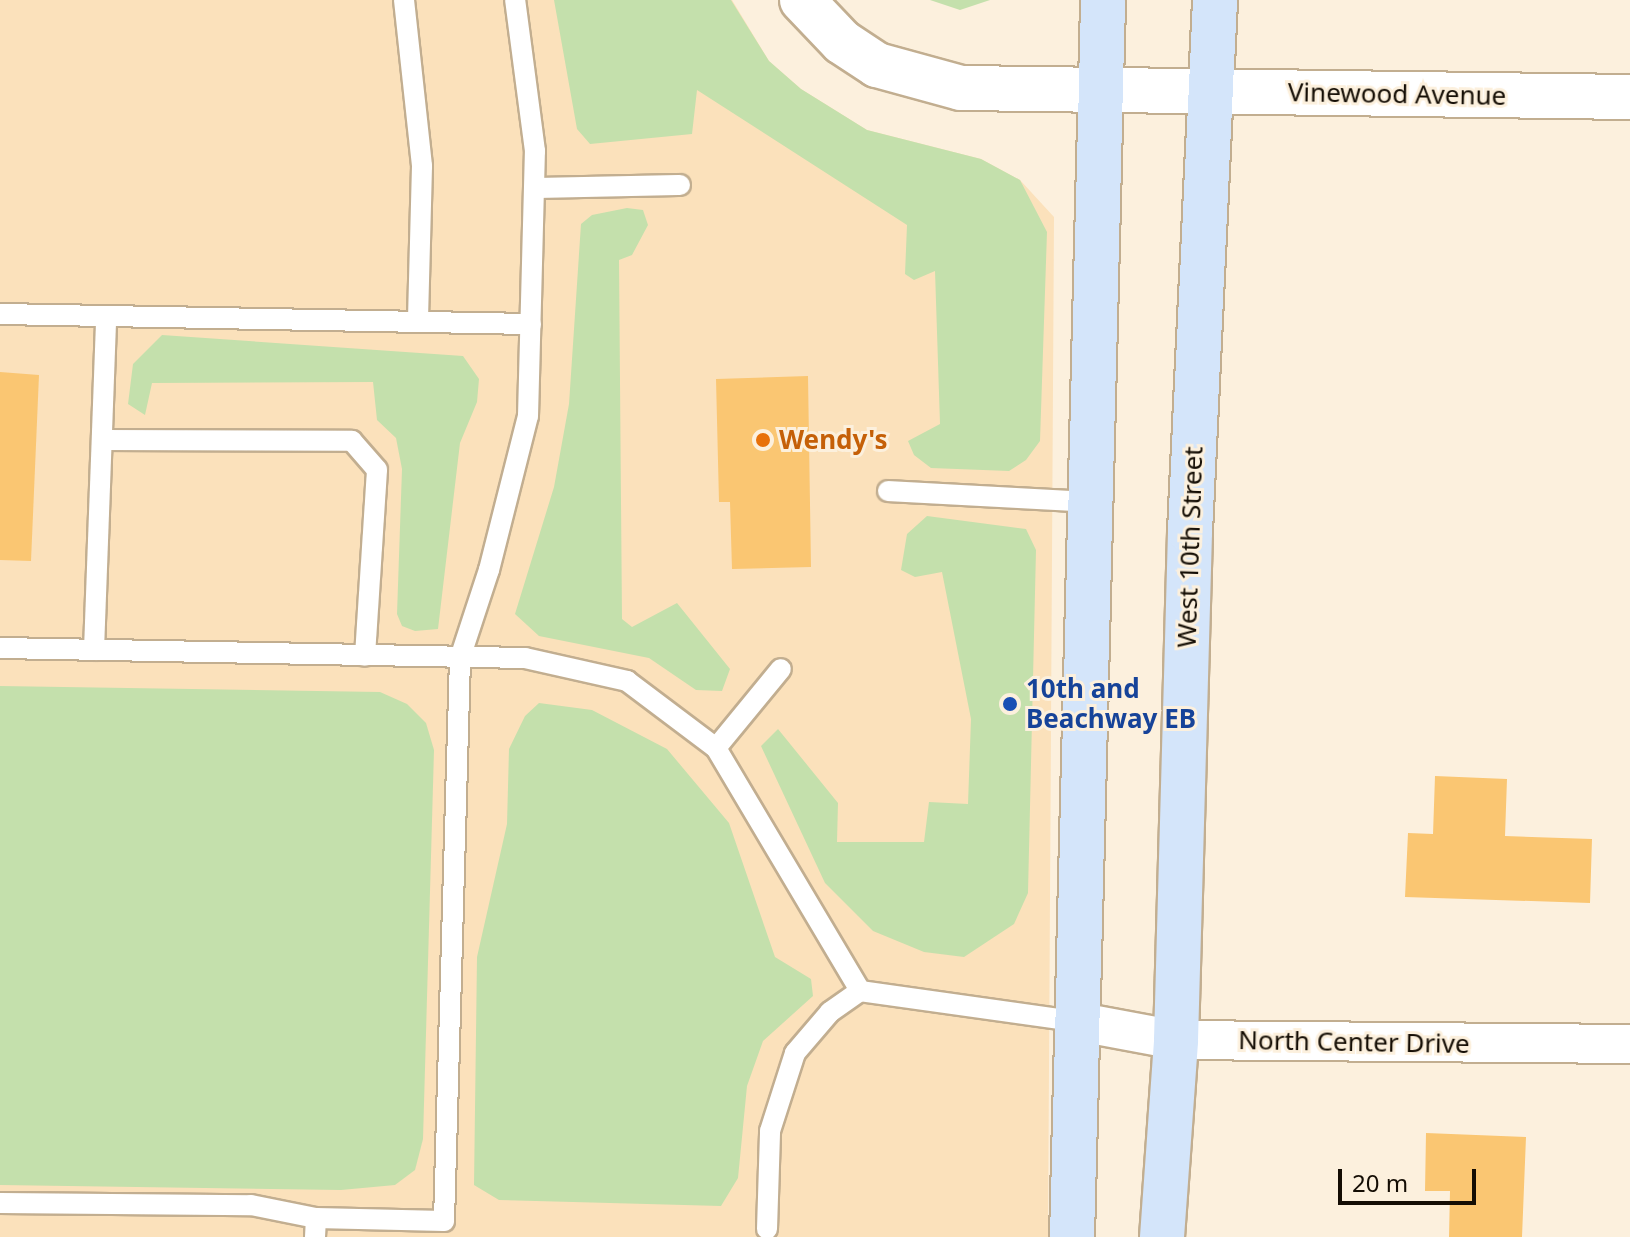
<!DOCTYPE html>
<html>
<head>
<meta charset="utf-8">
<style>
	body { margin:0 }
	#map { position:relative; width:1630px; height:1237px; overflow:hidden; background:#fcf0dd; font-family:"Noto Sans",sans-serif }
	div>[style] { position:absolute }
	.built>* { inset:0; background:#fbe1bb }
	.green>* { inset:0; background:#c4e0ac }
	.building>* { inset:0; background:#fac672 }
	.roads { filter:drop-shadow(2px 0 #c2ae90) drop-shadow(-2px 0 #c2ae90) drop-shadow(0 2px #c2ae90) drop-shadow(0 -2px #c2ae90) }
	.service>* { height:20px; margin:-10px; padding:0 10px; transform-origin:10px; border-radius:10px; background:#fff }
	.minor>* { height:38px; margin:-19px; padding:0 19px; transform-origin:19px; border-radius:19px; background:#fff }
	.tertiary>* { height:44px; margin:-22px; padding:0 22px; transform-origin:22px; border-radius:22px; background:#fff }
	.primary>* { height:44px; margin:-22px; padding:0 22px; transform-origin:22px; border-radius:22px; background:#d4e5fa }
	.dots>* { width:22px; height:22px; translate:-50% -50%; box-sizing:border-box; border:4px solid #fcf0dd; border-radius:50% }
	span { translate:-50% -50%; white-space:nowrap; text-align:center; line-height:1.15; -webkit-text-stroke:6px #fcf0dd; paint-order:stroke }
	.street-label { font-size:26px; color:#140d04 }
	.food-label { font-size:26px; color:#c56008; font-weight:700 }
	.left { translate:0 -50%; text-align:left }
	.transit-label { font-size:26px; color:#164399; font-weight:700 }
	.scale { position:absolute; left:1338px; top:1169px; width:138px; height:36px; box-sizing:border-box; border:4px solid #140d04; border-top:0; padding-left:10px; font-size:24px; line-height:28px; white-space:nowrap; color:#140d04; -webkit-text-stroke:6px #fcf0dd; paint-order:stroke }
</style>
</head>
<body>
<div id="map">
	<div class="built">
		<i style="clip-path:polygon(0 0,732px 0,769px 61px,801px 89px,867px 130px,981px 159px,1020px 180px,1054px 217px,1048px 1237px,0 1237px)"></i>
	</div>
	<div class="green">
		<i style="clip-path:polygon(554px 0,731px 0,769px 61px,801px 89px,867px 130px,981px 159px,1020px 180px,1047px 232px,1040px 441px,1026px 460px,1009px 471px,931px 468px,914px 455px,908px 441px,940px 424px,935px 271px,914px 280px,905px 274px,907px 225px,697px 90px,692px 134px,590px 144px,577px 129px)"></i>
		<i style="clip-path:polygon(930px 0,990px 0,960px 10px)"></i>
		<i style="clip-path:polygon(627px 208px,643px 210px,648px 225px,632px 255px,619px 260px,622px 619px,632px 627px,677px 603px,730px 669px,722px 691px,696px 690px,649px 658px,539px 636px,515px 614px,554px 487px,569px 404px,581px 224px,592px 215px)"></i>
		<i style="clip-path:polygon(162px 335px,463px 356px,479px 379px,477px 402px,460px 443px,438px 629px,415px 631px,402px 626px,397px 614px,402px 469px,396px 438px,377px 420px,373px 382px,152px 383px,145px 415px,128px 404px,133px 364px)"></i>
		<i style="clip-path:polygon(927px 516px,1026px 529px,1036px 550px,1028px 893px,1014px 924px,964px 957px,924px 952px,873px 931px,825px 883px,761px 746px,778px 729px,838px 803px,837px 842px,924px 842px,929px 802px,968px 804px,971px 719px,942px 572px,915px 577px,901px 570px,907px 534px)"></i>
		<i style="clip-path:polygon(0 686px,380px 692px,407px 704px,426px 723px,434px 750px,423px 1139px,415px 1170px,395px 1185px,341px 1190px,0 1185px)"></i>
		<i style="clip-path:polygon(539px 703px,592px 710px,667px 749px,729px 823px,775px 957px,811px 979px,813px 996px,763px 1041px,747px 1086px,738px 1178px,721px 1206px,499px 1200px,474px 1185px,477px 957px,507px 824px,509px 749px,525px 716px)"></i>
	</div>
	<div class="building">
		<i style="clip-path:polygon(0 372px,39px 375px,31px 561px,0 560px)"></i>
		<i style="clip-path:polygon(808px 376px,811px 567px,732px 569px,730px 502px,719px 502px,716px 379px)"></i>
		<i style="clip-path:polygon(1435px 776px,1507px 779px,1505px 836px,1592px 839px,1590px 903px,1405px 897px,1408px 833px,1433px 834px)"></i>
		<i style="clip-path:polygon(1426px 1133px,1526px 1137px,1522px 1237px,1449px 1237px,1450px 1191px,1425px 1191px)"></i>
	</div>
	<div class="roads">
		<div class="service">
			<i style="left:404px;top:0;width:167px;rotate:83.8deg"></i>
			<i style="left:422px;top:166px;width:155px;rotate:91.5deg"></i>
			<i style="left:535px;top:188px;width:145px;rotate:-1.2deg"></i>
			<i style="left:0;top:314px;width:531px;rotate:1.08deg"></i>
			<i style="left:102px;top:440px;width:250px;rotate:0.2deg"></i>
			<i style="left:352px;top:441px;width:38px;rotate:49deg"></i>
			<i style="left:377px;top:470px;width:186px;rotate:93.7deg"></i>
			<i style="left:888px;top:491px;width:205px;rotate:3.1deg"></i>
			<i style="left:0;top:648px;width:525px;rotate:1.09deg"></i>
			<i style="left:525px;top:658px;width:105px;rotate:12.7deg"></i>
			<i style="left:627px;top:681px;width:111px;rotate:37deg"></i>
			<i style="left:716px;top:748px;width:282px;rotate:59.3deg"></i>
			<i style="left:860px;top:991px;width:222px;rotate:8deg"></i>
			<i style="left:94px;top:650px;width:334px;rotate:-87.9deg"></i>
			<i style="left:716px;top:748px;width:102px;rotate:-50.6deg"></i>
			<i style="left:0;top:1203px;width:251px;rotate:0.5deg"></i>
			<i style="left:251px;top:1205px;width:66px;rotate:11.3deg"></i>
			<i style="left:767px;top:1229px;width:98px;rotate:-88.2deg"></i>
			<i style="left:770px;top:1131px;width:82px;rotate:-72.2deg"></i>
			<i style="left:795px;top:1053px;width:54px;rotate:-49.5deg"></i>
			<i style="left:830px;top:1012px;width:37px;rotate:-35deg"></i>
			<i style="left:315px;top:1237px;width:19px;rotate:-87deg"></i>
			<i style="left:316px;top:1218px;width:128px;rotate:1.3deg"></i>
			<i style="left:444px;top:1221px;width:563px;rotate:-88.37deg"></i>
			<i style="left:460px;top:658px;width:93px;rotate:-71.8deg"></i>
			<i style="left:489px;top:570px;width:159px;rotate:-75.8deg"></i>
			<i style="left:528px;top:416px;width:265px;rotate:-88.5deg"></i>
			<i style="left:535px;top:151px;width:152px;rotate:-97.5deg"></i>
		</div>
		<div class="minor">
			<i style="left:1080px;top:1022px;width:98px;rotate:10.6deg"></i>
			<i style="left:1176px;top:1040px;width:454px;rotate:0.5deg"></i>
		</div>
		<div class="tertiary">
			<i style="left:802px;top:0;width:58px;rotate:46.4deg"></i>
			<i style="left:842px;top:42px;width:42px;rotate:33.3deg"></i>
			<i style="left:877px;top:65px;width:87px;rotate:15.3deg"></i>
			<i style="left:961px;top:88px;width:669px;rotate:0.77deg"></i>
		</div>
		<div class="primary">
			<i style="left:1072px;top:1237px;width:1237px;rotate:-88.56deg"></i>
			<i style="left:1162px;top:1237px;width:197px;rotate:-85.9deg"></i>
			<i style="left:1176px;top:1040px;width:509px;rotate:-88.42deg"></i>
			<i style="left:1190px;top:531px;width:532px;rotate:-87.3deg"></i>
		</div>
	</div>
	<div class="dots">
		<i style="left:763px;top:440px;background:#e8710a"></i>
		<i style="left:1010px;top:704px;background:#1a4fb4"></i>
	</div>
	<div class="street-label">
		<span style="left:1397px;top:94px;rotate:1deg">Vinewood Avenue</span>
		<span style="left:1190px;top:547px;rotate:-88deg">West 10th Street</span>
		<span style="left:1354px;top:1042px;rotate:1deg">North Center Drive</span>
	</div>
	<div class="food-label">
		<span class="left" style="left:779px;top:440px">Wendy's</span>
	</div>
	<div class="transit-label">
		<span class="left" style="left:1026px;top:704px">10th and<br>Beachway EB</span>
	</div>
	<div class="scale">20 m</div>
</div>
</body>
</html>
